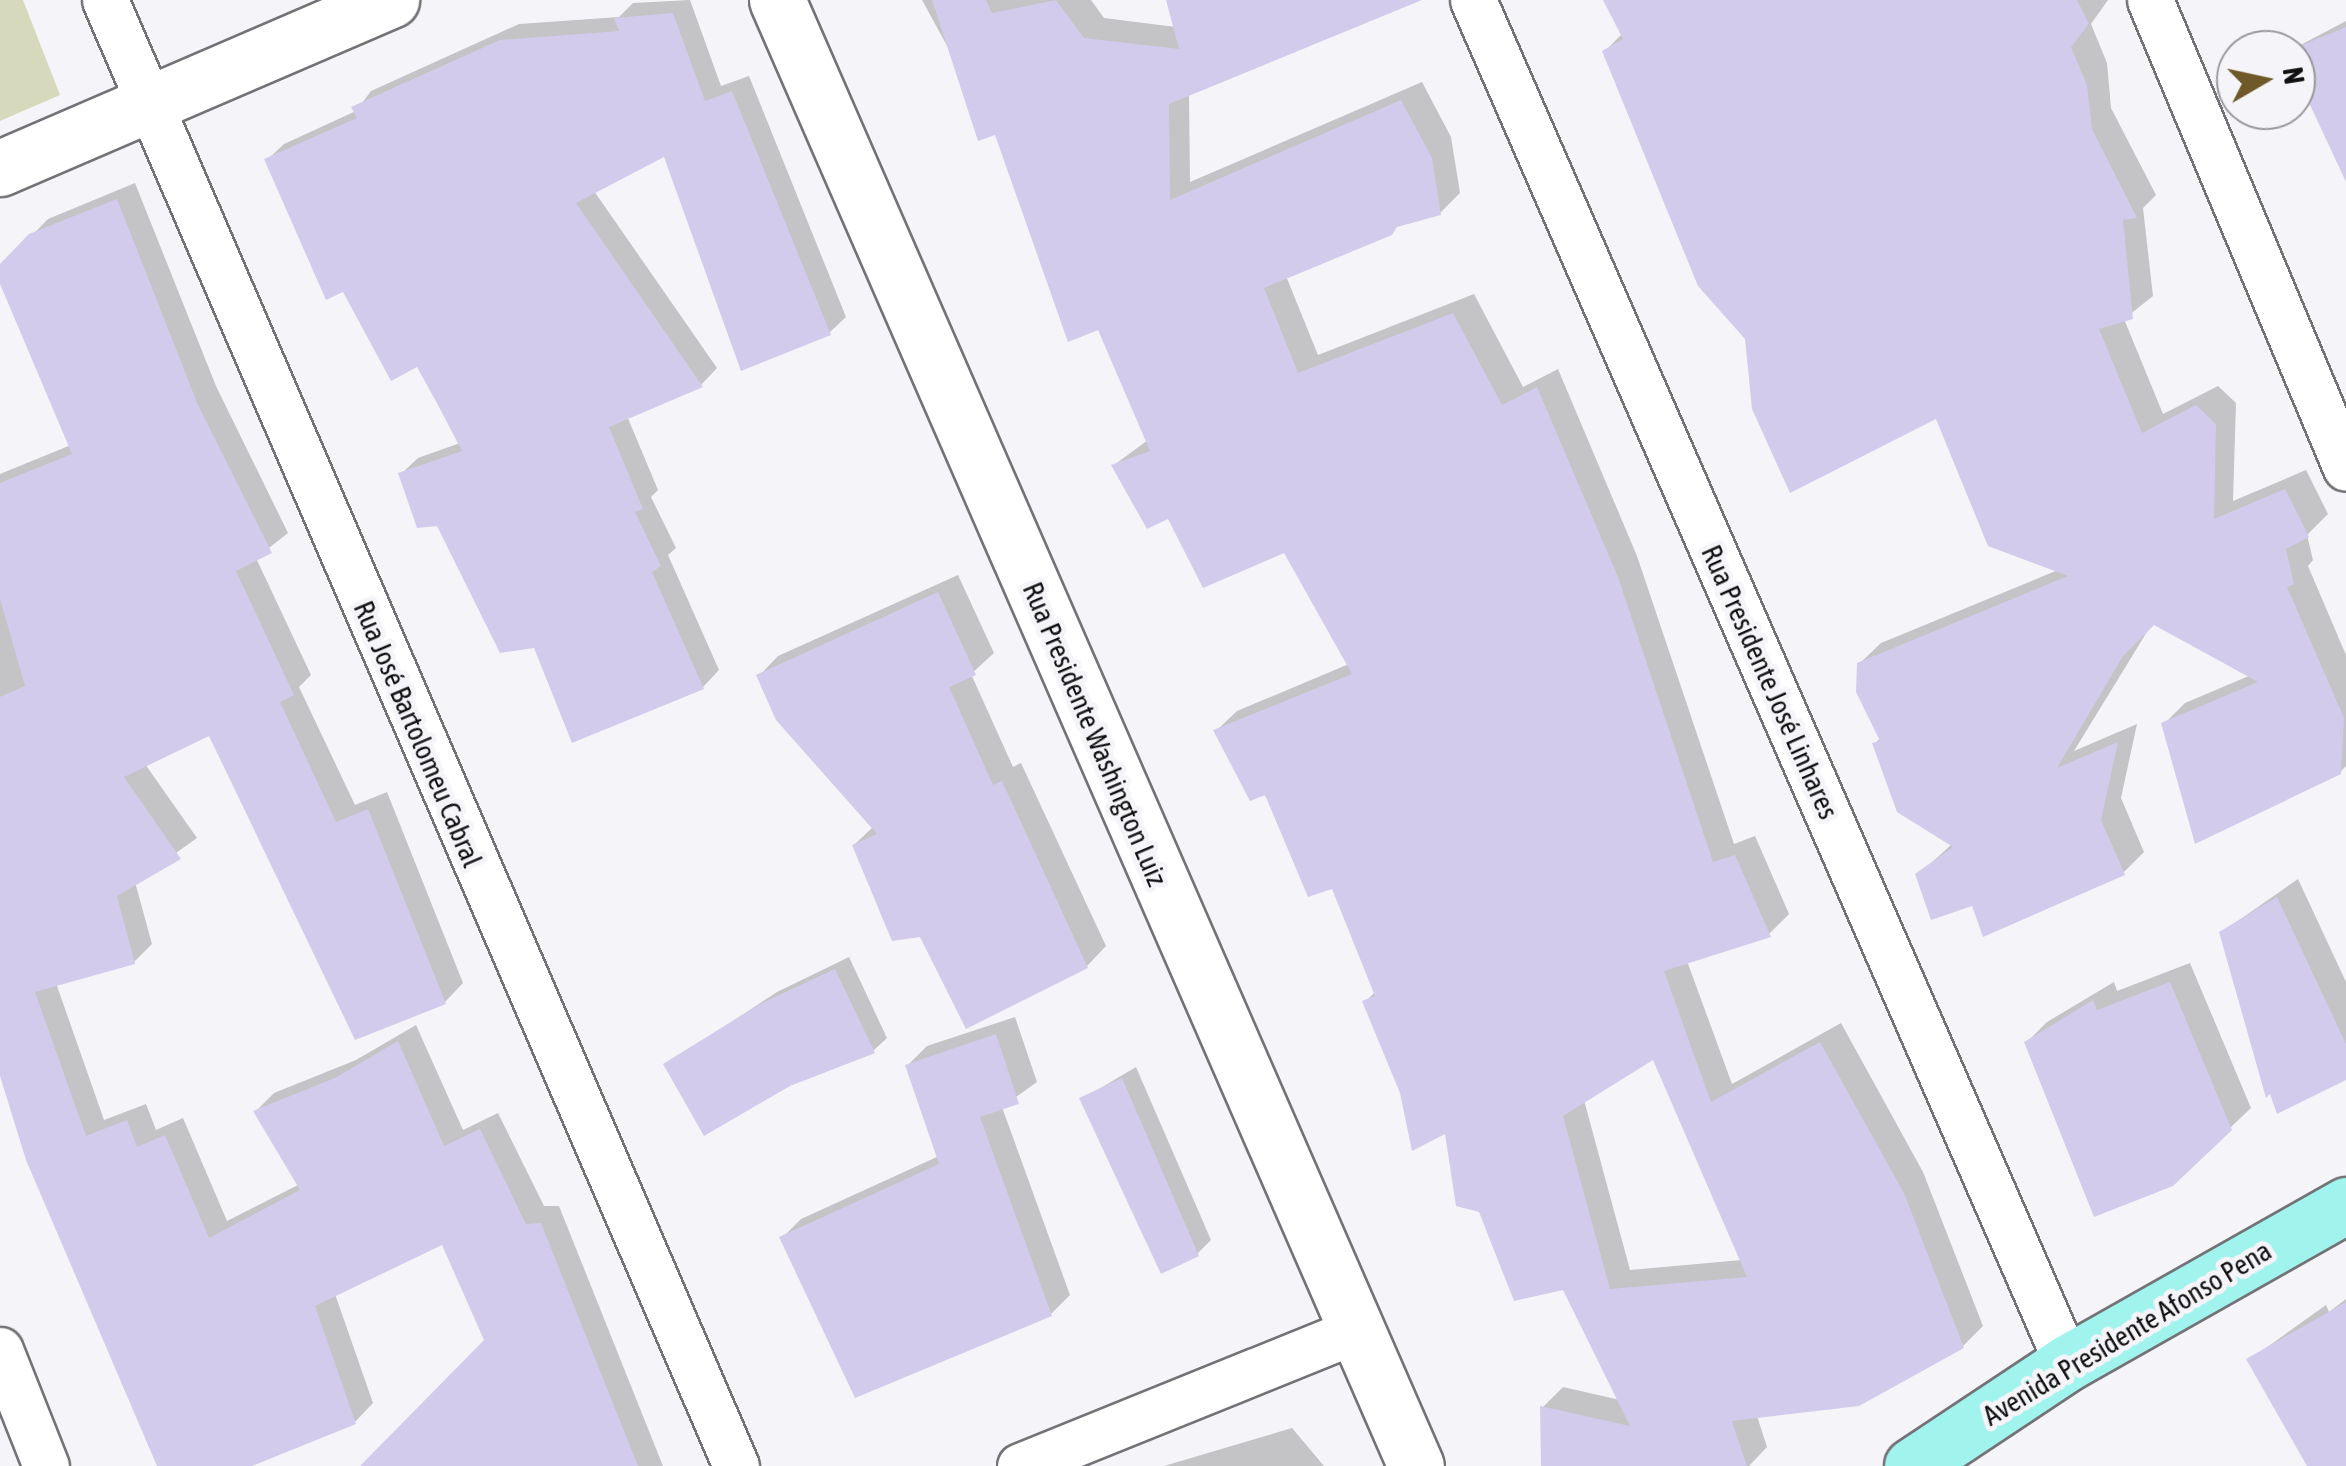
<!DOCTYPE html>
<html>
<head>
<meta charset="utf-8">
<style>
	body { margin:0 }
	#map { position:relative; width:2346px; height:1466px; overflow:hidden; background:#f5f4f8; font-family:"Asap Condensed",sans-serif }
	div>[style] { position:absolute }
	.green>* { inset:0; background:#d7d9bd }
	.shadow>* { inset:0; background:#0003 }
	.building>* { inset:0; background:#d3cbeb }
	.roads { filter:drop-shadow(2px 0 #737276) drop-shadow(-2px 0 #737276) drop-shadow(0 2px #737276) drop-shadow(0 -2px #737276) }
	.street>* { height:45px; margin:-22.5px; padding:0 22.5px; transform-origin:22.5px; border-radius:22.5px; background:#fff }
	.secondary>* { height:55px; margin:-27.5px; padding:0 27.5px; transform-origin:27.5px; border-radius:27.5px; background:#fff }
	.primary>* { height:55px; margin:-27.5px; padding:0 27.5px; transform-origin:27.5px; border-radius:27.5px; background:#a1f4ee }
	span { translate:-50% -50%; white-space:nowrap; text-align:center; line-height:1.15; -webkit-text-stroke:10px #f5f4f8; paint-order:stroke }
	.street-label { font-size:28px; color:#101011 }
	.north { position:absolute; left:2216px; top:30px; width:100px; height:100px; box-sizing:border-box; background:#f5f4f8; border:2px solid #99999c; border-radius:50%; rotate:81deg; font-size:28px; font-weight:700; line-height:40px; text-align:center; color:#101011 }
	.north::after { content:''; display:block; margin:auto; width:35px; height:45px; background:#6f5929; clip-path:polygon(50% 0,100% 100%,50% 72%,0 100%) }
</style>
</head>
<body>
<div id="map">
	<div class="green">
		<i style="clip-path:polygon(0 0,23px 0,60px 95px,0 121px)"></i>
	</div>
	<div class="shadow">
		<i style="clip-path:polygon(690px 0,721px 86px,749px 76px,846px 317px,829px 333px,665px 153px,594px 191px,717px 368px,701px 385px,627px 416px,658px 490px,651px 497px,676px 548px,668px 555px,719px 670px,703px 687px,535px 645px,401px 474px,418px 458px,460px 443px,418px 364px,267px 160px,284px 144px,356px 111px,371px 91px,519px 24px,619px 17px,633px 3px)"></i>
		<i style="clip-path:polygon(evenodd,922px 0,1091px 0,1104px 18px,1176px 27px,1181px 0,1374px 0,1189px 93px,1190px 182px,1422px 82px,1451px 137px,1460px 193px,1440px 213px,1399px 224px,1286px 276px,1318px 355px,1474px 294px,1523px 387px,1558px 369px,1637px 556px,1734px 844px,1755px 836px,1789px 914px,1769px 934px,1687px 961px,1732px 1084px,1841px 1023px,1923px 1172px,1983px 1326px,1963px 1346px,1757px 1416px,1767px 1447px,1749px 1466px,1543px 1466px,1543px 1407px,1563px 1387px,1620px 1400px,1564px 1288px,1447px 1131px,1403px 1092px,1365px 1002px,1376px 991px,1333px 886px,1216px 731px,1237px 711px,1349px 664px,1285px 549px,1169px 516px,1114px 465px,1148px 440px,1100px 326px,922px 0,1655px 1056px,1742px 1260px,1630px 1270px,1584px 1100px,1655px 1056px)"></i>
		<i style="clip-path:polygon(1606px 0,2108px 0,2091px 24px,2107px 63px,2111px 108px,2156px 195px,2143px 208px,2153px 296px,2124px 319px,2163px 414px,2218px 386px,2236px 403px,2233px 501px,2306px 470px,2328px 514px,2307px 535px,2313px 560px,2308px 566px,2346px 655px,2346px 766px,2340px 772px,2164px 724px,2185px 703px,2251px 675px,2153px 622px,2074px 751px,2137px 724px,2121px 798px,2144px 852px,2123px 873px,1973px 903px,1918px 875px,1952px 844px,1875px 743px,1881px 738px,1859px 664px,1881px 643px,2058px 570px,1938px 416px,1747px 338px,1605px 51px,1623px 33px)"></i>
		<i style="clip-path:polygon(2346px 21px,2346px 176px,2291px 50px)"></i>
		<i style="clip-path:polygon(135px 183px,216px 386px,288px 533px,256px 558px,311px 675px,299px 687px,355px 805px,387px 792px,463px 983px,445px 1002px,210px 733px,145px 764px,197px 838px,135px 882px,152px 944px,134px 962px,56px 983px,104px 1120px,146px 1104px,156px 1130px,183px 1118px,227px 1221px,300px 1184px,256px 1111px,274px 1093px,356px 1060px,416px 1025px,463px 1130px,498px 1113px,544px 1206px,559px 1206px,663px 1466px,364px 1466px,487px 1340px,444px 1242px,335px 1294px,373px 1403px,355px 1422px,245px 1466px,159px 1466px,0 1070px,0 474px,71px 445px,0 268px,48px 219px)"></i>
		<i style="clip-path:polygon(958px 575px,994px 653px,971px 674px,1013px 767px,1021px 763px,1106px 946px,1087px 966px,922px 934px,854px 845px,874px 826px,759px 676px,778px 656px)"></i>
		<i style="clip-path:polygon(2298px 879px,2346px 982px,2346px 1077px,2222px 932px)"></i>
		<i style="clip-path:polygon(849px 957px,887px 1038px,873px 1051px,666px 1065px,777px 992px)"></i>
		<i style="clip-path:polygon(2190px 963px,2251px 1108px,2230px 1128px,2026px 1043px,2047px 1022px,2114px 982px,2117px 991px)"></i>
		<i style="clip-path:polygon(1015px 1017px,1037px 1082px,1002px 1107px,1070px 1295px,1051px 1314px,782px 1238px,801px 1219px,939px 1156px,908px 1065px,927px 1046px)"></i>
		<i style="clip-path:polygon(1136px 1067px,1211px 1240px,1197px 1254px,1082px 1099px)"></i>
		<i style="clip-path:polygon(2346px 1299px,2346px 1453px,2329px 1466px,2310px 1466px,2249px 1360px,2326px 1305px,2329px 1312px)"></i>
		<i style="clip-path:polygon(1292px 1428px,1324px 1466px,1164px 1466px)"></i>
	</div>
	<div class="building">
		<i style="clip-path:polygon(evenodd,932px 0,986px 0,992px 13px,1056px 0,1084px 38px,1179px 49px,1166px 0,1422px 0,1169px 104px,1170px 200px,1401px 100px,1432px 158px,1441px 215px,1397px 227px,1392px 235px,1264px 288px,1298px 373px,1453px 313px,1502px 405px,1537px 387px,1618px 577px,1713px 862px,1735px 855px,1771px 937px,1664px 971px,1711px 1102px,1820px 1042px,1904px 1193px,1964px 1348px,1859px 1406px,1732px 1421px,1747px 1466px,1541px 1466px,1540px 1406px,1630px 1426px,1563px 1290px,1514px 1301px,1479px 1212px,1456px 1206px,1445px 1134px,1412px 1151px,1400px 1093px,1362px 1001px,1375px 996px,1332px 889px,1308px 897px,1265px 795px,1250px 801px,1213px 730px,1352px 674px,1284px 553px,1203px 588px,1168px 519px,1147px 529px,1111px 465px,1150px 451px,1098px 330px,1068px 342px,995px 135px,978px 141px,932px 0,1653px 1060px,1679px 1120px,1747px 1277px,1610px 1289px,1563px 1116px,1653px 1060px)"></i>
		<i style="clip-path:polygon(1603px 0,2077px 0,2089px 24px,2071px 47px,2087px 85px,2092px 129px,2137px 218px,2123px 220px,2133px 319px,2099px 329px,2142px 433px,2196px 405px,2216px 424px,2214px 519px,2285px 489px,2309px 537px,2286px 549px,2294px 584px,2287px 587px,2344px 718px,2341px 774px,2195px 844px,2161px 723px,2258px 682px,2154px 625px,2123px 656px,2057px 768px,2118px 742px,2101px 820px,2125px 875px,1983px 937px,1972px 906px,1931px 920px,1915px 874px,1953px 847px,1897px 812px,1872px 743px,1880px 741px,1856px 692px,1857px 663px,2068px 576px,1988px 546px,1936px 419px,1790px 493px,1752px 409px,1745px 339px,1698px 286px,1602px 51px,1623px 39px)"></i>
		<i style="clip-path:polygon(673px 13px,705px 101px,732px 91px,831px 335px,741px 371px,664px 157px,576px 203px,703px 387px,609px 427px,643px 509px,635px 512px,661px 566px,652px 572px,704px 689px,572px 743px,534px 648px,500px 653px,437px 526px,417px 528px,398px 473px,462px 451px,439px 407px,417px 367px,391px 381px,343px 292px,326px 300px,264px 159px,357px 118px,351px 107px,500px 40px,619px 31px,614px 18px)"></i>
		<i style="clip-path:polygon(2346px 27px,2346px 182px,2296px 75px,2296px 50px,2290px 50px)"></i>
		<i style="clip-path:polygon(117px 199px,198px 405px,272px 553px,236px 571px,294px 695px,280px 702px,336px 822px,368px 809px,446px 1004px,355px 1040px,209px 736px,124px 777px,181px 859px,117px 896px,135px 964px,35px 992px,86px 1136px,127px 1120px,137px 1147px,165px 1135px,209px 1238px,300px 1190px,253px 1111px,335px 1078px,398px 1041px,444px 1146px,480px 1129px,526px 1224px,541px 1223px,638px 1466px,360px 1466px,484px 1340px,442px 1245px,315px 1306px,356px 1424px,252px 1466px,157px 1466px,26px 1160px,0 1076px,0 697px,25px 686px,0 599px,0 483px,72px 454px,0 284px,0 264px,29px 234px)"></i>
		<i style="clip-path:polygon(938px 592px,976px 675px,949px 687px,993px 785px,1002px 781px,1088px 968px,966px 1029px,920px 937px,892px 941px,852px 845px,877px 834px,776px 720px,756px 675px)"></i>
		<i style="clip-path:polygon(2277px 897px,2346px 1044px,2346px 1080px,2277px 1114px,2270px 1094px,2266px 1098px,2219px 932px)"></i>
		<i style="clip-path:polygon(835px 969px,875px 1053px,790px 1086px,704px 1136px,663px 1064px,760px 1004px)"></i>
		<i style="clip-path:polygon(2170px 982px,2232px 1130px,2173px 1186px,2094px 1217px,2024px 1042px,2093px 1000px,2097px 1010px)"></i>
		<i style="clip-path:polygon(996px 1034px,1019px 1104px,980px 1117px,1052px 1316px,855px 1398px,779px 1237px,939px 1164px,905px 1065px)"></i>
		<i style="clip-path:polygon(1122px 1078px,1199px 1256px,1161px 1274px,1079px 1098px)"></i>
		<i style="clip-path:polygon(2346px 1302px,2346px 1466px,2307px 1466px,2246px 1359px)"></i>
	</div>
	<div class="roads">
		<div class="street">
			<i style="left:105px;top:0;width:1596px;rotate:66.71deg"></i>
			<i style="left:1473px;top:0;width:1487px;rotate:66.45deg"></i>
			<i style="left:2150px;top:0;width:507px;rotate:67.28deg"></i>
			<i style="left:0;top:1350px;width:125px;rotate:68.4deg"></i>
			<i style="left:1020px;top:1466px;width:360px;rotate:-22deg"></i>
		</div>
		<div class="secondary">
			<i style="left:777px;top:0;width:1599px;rotate:66.45deg"></i>
			<i style="left:0;top:168px;width:426px;rotate:-23.3deg"></i>
		</div>
		<div class="primary">
			<i style="left:1912px;top:1466px;width:186px;rotate:-33.6deg"></i>
			<i style="left:2067px;top:1363px;width:321px;rotate:-29.5deg"></i>
		</div>
	</div>
	<div class="street-label">
		<span style="left:1770px;top:682px;rotate:66deg">Rua Presidente José Linhares</span>
		<span style="left:418px;top:734px;rotate:67deg">Rua José Bartolomeu Cabral</span>
		<span style="left:1095px;top:734px;rotate:67deg">Rua Presidente Washington Luiz</span>
		<span style="left:2127px;top:1333px;rotate:-31deg">Avenida Presidente Afonso Pena</span>
	</div>
	<div class="north">N</div>
</div>
</body>
</html>
